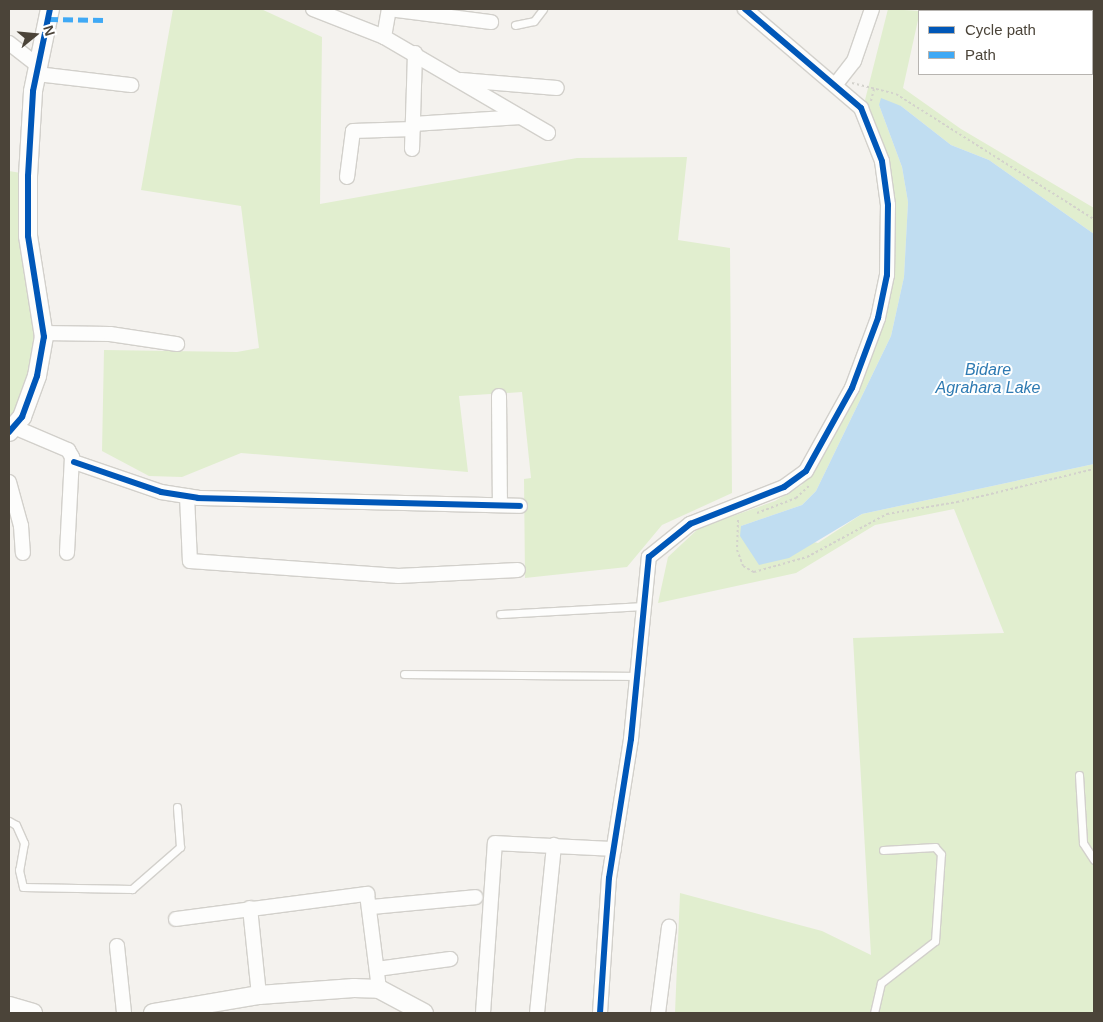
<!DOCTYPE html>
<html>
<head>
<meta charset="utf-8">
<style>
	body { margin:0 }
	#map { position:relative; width:1103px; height:1022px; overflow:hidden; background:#f4f2ee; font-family:Helvetica,sans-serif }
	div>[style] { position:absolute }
	.green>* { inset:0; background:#e1eecf }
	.water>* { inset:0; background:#c0ddf1 }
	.path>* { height:2px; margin-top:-1px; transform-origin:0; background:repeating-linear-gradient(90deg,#d3d2cc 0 2.5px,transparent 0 5px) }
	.roads { filter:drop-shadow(1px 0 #d2d0cb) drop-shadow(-1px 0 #d2d0cb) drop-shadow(0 1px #d2d0cb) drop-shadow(0 -1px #d2d0cb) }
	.service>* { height:7px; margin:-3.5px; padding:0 3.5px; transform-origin:3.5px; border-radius:3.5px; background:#fdfdfc }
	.minor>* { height:14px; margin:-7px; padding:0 7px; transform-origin:7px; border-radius:7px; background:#fdfdfc }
	.tertiary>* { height:18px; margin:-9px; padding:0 9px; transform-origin:9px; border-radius:9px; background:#fdfdfc }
	.quiet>* { height:5px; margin-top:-2.5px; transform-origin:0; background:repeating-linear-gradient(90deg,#3fa9f5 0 10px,transparent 0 15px) }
	.cycleway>* { height:6px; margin:-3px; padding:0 3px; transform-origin:3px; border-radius:3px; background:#0057b8 }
	span { translate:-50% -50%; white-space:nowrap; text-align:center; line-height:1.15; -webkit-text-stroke:4px #fff; paint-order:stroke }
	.water-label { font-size:16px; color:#2e7ab2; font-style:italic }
	.frame { position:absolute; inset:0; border:10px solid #4b4439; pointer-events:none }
	.legend { position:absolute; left:918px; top:10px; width:175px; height:65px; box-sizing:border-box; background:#fff; border:1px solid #b7b4b0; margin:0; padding:6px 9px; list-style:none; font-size:15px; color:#4b4439 }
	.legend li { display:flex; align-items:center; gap:10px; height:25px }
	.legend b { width:25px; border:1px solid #b7b4b0 }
	.north { position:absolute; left:10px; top:10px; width:50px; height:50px; -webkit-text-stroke:4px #fff; paint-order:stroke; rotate:73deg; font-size:14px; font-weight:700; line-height:20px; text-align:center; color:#4b4439 }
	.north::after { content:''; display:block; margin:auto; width:18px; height:22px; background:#4b4439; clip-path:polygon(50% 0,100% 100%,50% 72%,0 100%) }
</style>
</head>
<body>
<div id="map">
	<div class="green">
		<i style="clip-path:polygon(173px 9px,261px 9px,322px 37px,320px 204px,577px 158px,687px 157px,678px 240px,730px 248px,732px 493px,662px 525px,627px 567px,525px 578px,524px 479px,531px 478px,522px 392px,459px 396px,468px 472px,241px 453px,182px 477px,149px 476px,102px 451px,104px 350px,237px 352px,259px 348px,241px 206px,141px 190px)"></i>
		<i style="clip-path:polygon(888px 9px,920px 11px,903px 88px,961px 129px,1094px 208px,1094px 234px,989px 160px,951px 145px,901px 106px,879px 105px,902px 167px,908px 202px,904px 277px,891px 336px,816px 491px,802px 505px,741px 526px,818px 543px,862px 514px,1094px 464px,1094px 1013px,675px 1013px,680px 893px,822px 931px,871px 955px,853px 638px,1004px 633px,954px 509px,875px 525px,796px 573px,658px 603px,668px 557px,699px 528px,775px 501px,802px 485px,858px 385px,879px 336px,892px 275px,894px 205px,890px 164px,865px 100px)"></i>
		<i style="clip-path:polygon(9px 171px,21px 173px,35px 347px,17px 414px,9px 423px)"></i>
	</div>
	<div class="water">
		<i style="clip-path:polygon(881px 98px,901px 106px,951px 145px,989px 160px,1094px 234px,1094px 464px,862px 514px,789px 558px,759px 565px,740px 536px,741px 526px,802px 505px,816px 491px,891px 336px,904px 277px,908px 202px,902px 167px,879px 105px)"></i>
	</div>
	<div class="path">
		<i style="left:852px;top:83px;width:45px;rotate:14deg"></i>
		<i style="left:896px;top:94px;width:234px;rotate:32.3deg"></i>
		<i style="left:871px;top:101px;width:12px;rotate:-76deg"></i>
		<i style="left:757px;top:513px;width:42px;rotate:-21deg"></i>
		<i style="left:796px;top:498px;width:18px;rotate:-43deg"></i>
		<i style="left:738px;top:520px;width:30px;rotate:92deg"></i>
		<i style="left:737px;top:550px;width:17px;rotate:69deg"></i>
		<i style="left:743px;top:566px;width:13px;rotate:29deg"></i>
		<i style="left:754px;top:572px;width:55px;rotate:-15.8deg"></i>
		<i style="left:807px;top:557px;width:91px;rotate:-28.3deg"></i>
		<i style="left:887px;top:514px;width:71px;rotate:-9.7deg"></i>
		<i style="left:957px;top:502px;width:141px;rotate:-13.5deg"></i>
	</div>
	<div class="roads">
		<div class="service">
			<i style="left:515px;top:25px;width:19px;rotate:-12deg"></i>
			<i style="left:534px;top:21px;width:15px;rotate:-53deg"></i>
			<i style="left:500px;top:614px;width:145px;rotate:-3.2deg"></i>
			<i style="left:404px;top:674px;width:234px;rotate:0.5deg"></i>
			<i style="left:1079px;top:775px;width:68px;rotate:86.6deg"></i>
			<i style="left:1083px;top:843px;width:20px;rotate:57deg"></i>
			<i style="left:9px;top:821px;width:8px;rotate:30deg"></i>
			<i style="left:16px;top:825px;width:20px;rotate:66deg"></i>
			<i style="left:24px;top:843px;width:27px;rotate:100deg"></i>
			<i style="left:19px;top:870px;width:17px;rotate:77deg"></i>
			<i style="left:23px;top:887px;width:109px;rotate:1.1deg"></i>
			<i style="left:132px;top:889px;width:64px;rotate:-41.2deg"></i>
			<i style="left:180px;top:847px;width:40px;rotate:-94.3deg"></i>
			<i style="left:874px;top:1013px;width:31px;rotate:-77deg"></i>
			<i style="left:881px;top:983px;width:68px;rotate:-37.9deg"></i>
			<i style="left:935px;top:941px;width:87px;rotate:-86.1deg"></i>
			<i style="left:941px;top:854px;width:9px;rotate:-131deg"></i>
			<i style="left:935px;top:847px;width:52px;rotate:176.7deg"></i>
		</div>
		<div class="minor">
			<i style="left:313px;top:9px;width:76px;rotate:21.5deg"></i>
			<i style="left:384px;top:37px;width:190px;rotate:30.3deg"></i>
			<i style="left:937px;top:9px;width:9px;rotate:13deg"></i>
			<i style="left:1027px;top:11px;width:2px;rotate:-63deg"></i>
			<i style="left:384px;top:37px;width:28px;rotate:-80deg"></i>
			<i style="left:389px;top:9px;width:103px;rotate:7.3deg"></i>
			<i style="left:9px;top:43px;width:37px;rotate:38deg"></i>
			<i style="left:37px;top:74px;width:95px;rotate:6.7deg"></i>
			<i style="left:461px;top:80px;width:96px;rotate:4.8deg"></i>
			<i style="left:836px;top:84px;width:29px;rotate:-52deg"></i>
			<i style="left:854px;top:61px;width:55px;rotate:-70.9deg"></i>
			<i style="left:413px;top:124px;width:108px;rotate:-3.7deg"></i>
			<i style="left:412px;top:149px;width:96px;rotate:-88.2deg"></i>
			<i style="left:347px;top:177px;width:46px;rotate:-82.6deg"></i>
			<i style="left:353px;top:131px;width:60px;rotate:-1.9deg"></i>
			<i style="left:43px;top:333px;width:67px;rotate:0.9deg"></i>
			<i style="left:110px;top:334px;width:68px;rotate:8.5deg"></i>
			<i style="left:499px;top:396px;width:109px;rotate:89.5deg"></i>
			<i style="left:14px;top:427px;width:59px;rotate:23.1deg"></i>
			<i style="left:68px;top:450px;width:8px;rotate:60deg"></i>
			<i style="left:72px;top:457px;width:96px;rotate:93deg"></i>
			<i style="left:74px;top:462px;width:92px;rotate:19deg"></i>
			<i style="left:161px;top:492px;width:37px;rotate:9deg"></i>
			<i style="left:198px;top:498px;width:322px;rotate:1.4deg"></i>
			<i style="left:9px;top:482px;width:46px;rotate:74.7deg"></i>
			<i style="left:21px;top:526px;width:27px;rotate:86deg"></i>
			<i style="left:187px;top:496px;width:65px;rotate:87.4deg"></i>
			<i style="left:190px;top:561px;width:209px;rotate:4.1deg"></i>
			<i style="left:398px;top:576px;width:120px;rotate:-2.9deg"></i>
			<i style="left:371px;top:907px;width:105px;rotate:-5.4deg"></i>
			<i style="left:250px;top:908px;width:87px;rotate:84.1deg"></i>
			<i style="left:176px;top:919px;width:193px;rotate:-7.5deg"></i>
			<i style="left:367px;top:894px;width:96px;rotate:82.8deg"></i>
			<i style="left:117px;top:946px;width:67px;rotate:84deg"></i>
			<i style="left:377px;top:969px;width:74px;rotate:-7.8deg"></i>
			<i style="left:483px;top:1013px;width:170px;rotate:-86deg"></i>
			<i style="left:495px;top:843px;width:119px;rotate:2.9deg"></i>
			<i style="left:537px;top:1013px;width:169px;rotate:-84.2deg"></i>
			<i style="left:600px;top:1013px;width:135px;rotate:-86.2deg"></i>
			<i style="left:609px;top:878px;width:141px;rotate:-81deg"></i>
			<i style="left:631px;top:739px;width:183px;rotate:-84.4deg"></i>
			<i style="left:649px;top:557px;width:53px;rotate:-38.8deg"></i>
			<i style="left:690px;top:524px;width:101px;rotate:-21.5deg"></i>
			<i style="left:784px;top:487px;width:27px;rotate:-36deg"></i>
			<i style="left:806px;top:471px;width:95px;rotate:-61deg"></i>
			<i style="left:852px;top:388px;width:75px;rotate:-69.6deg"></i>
			<i style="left:878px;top:318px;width:44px;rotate:-78.2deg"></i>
			<i style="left:887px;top:275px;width:70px;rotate:-89.2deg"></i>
			<i style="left:888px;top:205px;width:44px;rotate:-97.8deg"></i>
			<i style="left:882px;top:161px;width:57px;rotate:-111.6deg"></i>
			<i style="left:861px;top:108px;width:153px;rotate:-139.5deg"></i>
			<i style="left:658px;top:1013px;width:87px;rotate:-82.7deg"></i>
		</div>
		<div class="tertiary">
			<i style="left:9px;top:432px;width:20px;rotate:-49deg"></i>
			<i style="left:22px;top:417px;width:44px;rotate:-69.9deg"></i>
			<i style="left:37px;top:376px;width:40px;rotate:-80deg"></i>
			<i style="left:44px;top:337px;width:102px;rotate:-99deg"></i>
			<i style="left:28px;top:236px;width:60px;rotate:-90deg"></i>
			<i style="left:28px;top:176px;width:85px;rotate:-86.6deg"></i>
			<i style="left:33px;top:91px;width:84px;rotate:-78.3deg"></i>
			<i style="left:9px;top:1006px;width:25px;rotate:16deg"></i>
			<i style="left:153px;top:1013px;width:108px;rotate:-9.6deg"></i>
			<i style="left:259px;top:995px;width:95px;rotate:-4.2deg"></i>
			<i style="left:354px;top:988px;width:25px;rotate:2deg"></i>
			<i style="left:379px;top:989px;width:51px;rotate:28.1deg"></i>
		</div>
	</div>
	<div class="quiet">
		<i style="left:1080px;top:9px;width:2px;rotate:90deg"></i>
		<i style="left:48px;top:19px;width:57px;rotate:1deg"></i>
	</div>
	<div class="cycleway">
		<i style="left:9px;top:432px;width:20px;rotate:-49deg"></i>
		<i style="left:22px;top:417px;width:44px;rotate:-69.9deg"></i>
		<i style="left:37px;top:376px;width:40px;rotate:-80deg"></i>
		<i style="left:44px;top:337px;width:102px;rotate:-99deg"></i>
		<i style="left:28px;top:236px;width:60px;rotate:-90deg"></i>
		<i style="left:28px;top:176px;width:85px;rotate:-86.6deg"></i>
		<i style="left:33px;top:91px;width:84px;rotate:-78.3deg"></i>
		<i style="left:74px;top:462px;width:92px;rotate:19deg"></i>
		<i style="left:161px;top:492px;width:37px;rotate:9deg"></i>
		<i style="left:198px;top:498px;width:322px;rotate:1.4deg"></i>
		<i style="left:600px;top:1013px;width:135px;rotate:-86.2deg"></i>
		<i style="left:609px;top:878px;width:141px;rotate:-81deg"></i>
		<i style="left:631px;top:739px;width:183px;rotate:-84.4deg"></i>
		<i style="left:649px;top:557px;width:53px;rotate:-38.8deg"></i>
		<i style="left:690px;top:524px;width:101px;rotate:-21.5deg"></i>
		<i style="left:784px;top:487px;width:27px;rotate:-36deg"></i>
		<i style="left:806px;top:471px;width:95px;rotate:-61deg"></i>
		<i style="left:852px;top:388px;width:75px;rotate:-69.6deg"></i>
		<i style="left:878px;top:318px;width:44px;rotate:-78.2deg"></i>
		<i style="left:887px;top:275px;width:70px;rotate:-89.2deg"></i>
		<i style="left:888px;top:205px;width:44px;rotate:-97.8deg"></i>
		<i style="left:882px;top:161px;width:57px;rotate:-111.6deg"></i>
		<i style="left:861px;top:108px;width:153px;rotate:-139.5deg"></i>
	</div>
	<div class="water-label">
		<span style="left:988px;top:379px">Bidare<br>Agrahara Lake</span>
	</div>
	<div class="frame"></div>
	<ul class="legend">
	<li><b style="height:6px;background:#0057b8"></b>Cycle path</li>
	<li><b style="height:6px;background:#3fa9f5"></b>Path</li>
	</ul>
	<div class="north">N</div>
</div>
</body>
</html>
